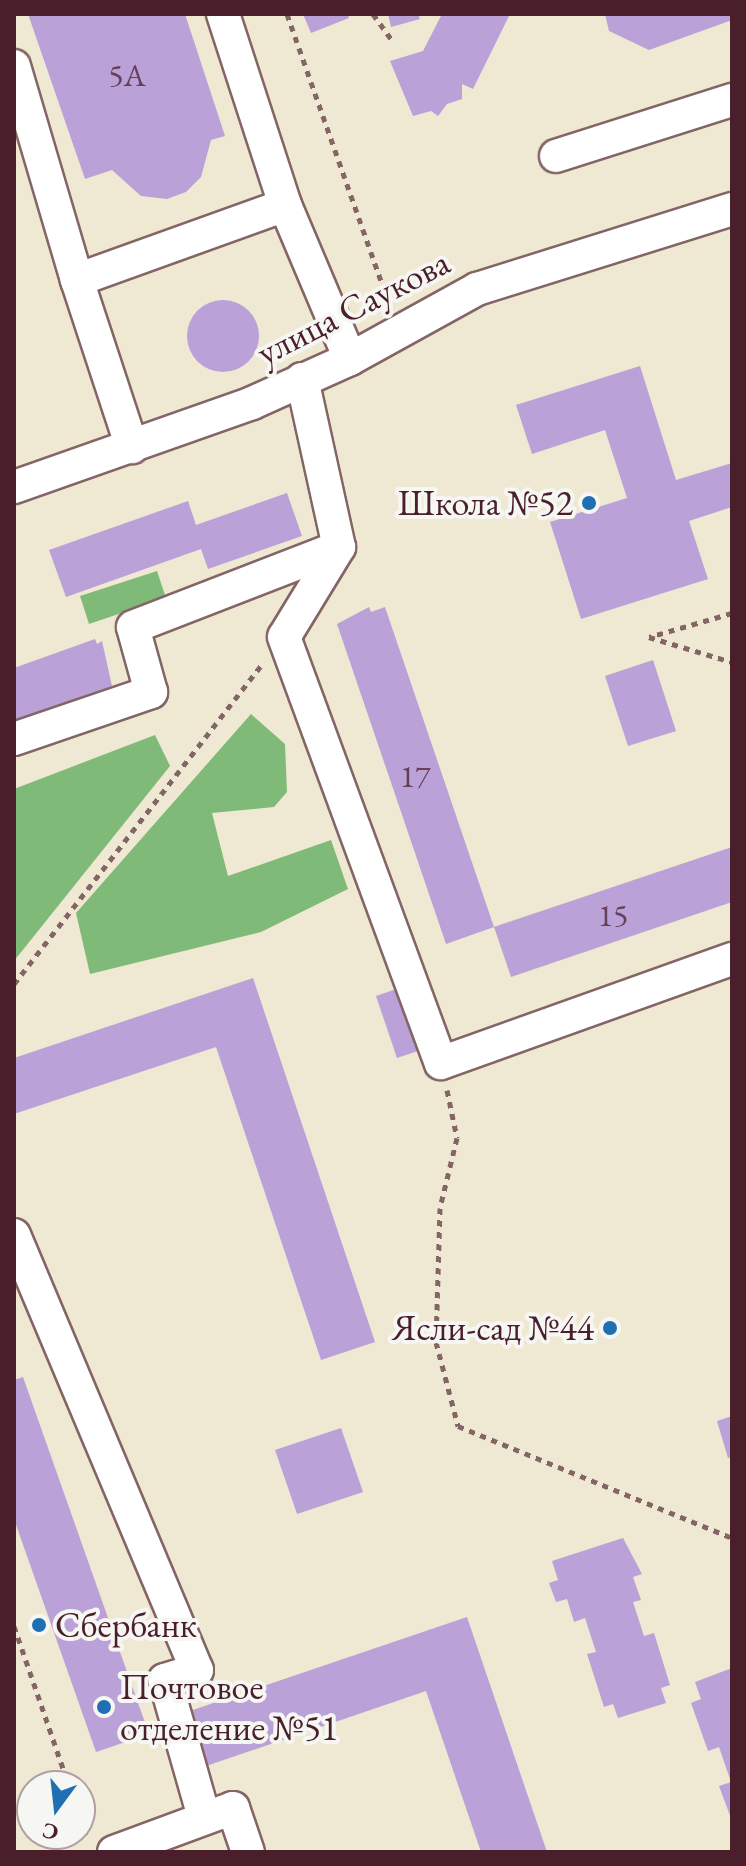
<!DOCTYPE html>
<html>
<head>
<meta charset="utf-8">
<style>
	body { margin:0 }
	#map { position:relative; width:746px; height:1866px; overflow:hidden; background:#efe8d2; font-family:"EB Garamond",serif }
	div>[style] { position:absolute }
	.forest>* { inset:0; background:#80ba78 }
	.building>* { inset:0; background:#baa1d8 }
	.round { border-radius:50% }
	.path>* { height:5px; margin-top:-2.5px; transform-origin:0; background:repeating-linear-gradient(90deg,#846565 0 6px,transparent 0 12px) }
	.roads { filter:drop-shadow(2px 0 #846565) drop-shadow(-2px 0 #846565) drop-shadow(0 2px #846565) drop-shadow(0 -2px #846565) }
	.minor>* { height:32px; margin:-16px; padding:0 16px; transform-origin:16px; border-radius:16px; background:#fff }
	.dots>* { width:22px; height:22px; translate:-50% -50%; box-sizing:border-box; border:4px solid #f6f6f2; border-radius:50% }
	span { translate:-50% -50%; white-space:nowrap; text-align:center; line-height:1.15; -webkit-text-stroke:8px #f6f6f2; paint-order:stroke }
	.number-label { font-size:32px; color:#664056 }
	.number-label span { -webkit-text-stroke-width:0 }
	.street-label { font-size:36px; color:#4a1f2b }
	.poi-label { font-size:36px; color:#4a1f2b }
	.right { translate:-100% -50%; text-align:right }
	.left { translate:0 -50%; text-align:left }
	.frame { position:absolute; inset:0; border:16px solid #4a1f2b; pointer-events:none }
	.north { position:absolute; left:16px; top:1770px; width:80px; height:80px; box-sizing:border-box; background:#f6f6f2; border:2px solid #b1a0a2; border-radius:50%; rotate:195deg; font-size:22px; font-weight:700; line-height:32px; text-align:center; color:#4a1f2b }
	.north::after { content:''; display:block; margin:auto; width:28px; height:36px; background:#1f6fb2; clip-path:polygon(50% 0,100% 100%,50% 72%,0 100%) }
</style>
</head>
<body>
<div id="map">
	<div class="forest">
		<i style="clip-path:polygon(157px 571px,166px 598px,89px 624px,80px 596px)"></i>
		<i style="clip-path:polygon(251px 714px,285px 744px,287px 792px,274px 807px,212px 813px,228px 876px,331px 840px,348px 889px,261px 932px,90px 974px,76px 913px)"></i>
		<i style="clip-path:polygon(155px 735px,170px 766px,14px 961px,14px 789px)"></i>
	</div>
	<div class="building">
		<i style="clip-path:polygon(28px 14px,185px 14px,225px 136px,211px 140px,201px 177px,186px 192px,167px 199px,141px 196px,112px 170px,85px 179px)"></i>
		<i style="clip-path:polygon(303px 14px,348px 14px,349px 18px,311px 33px)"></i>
		<i style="clip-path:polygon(388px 14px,418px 14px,420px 19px,391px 27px)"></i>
		<i style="clip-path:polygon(442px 14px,510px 14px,473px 89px,462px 84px,462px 99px,447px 104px,438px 116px,431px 111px,413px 116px,390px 61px,423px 51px)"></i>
		<i style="clip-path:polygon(605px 14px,732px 14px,732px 20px,649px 50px,609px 31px)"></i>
		<i class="round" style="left:187px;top:300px;width:72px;height:72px"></i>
		<i style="clip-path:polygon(640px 366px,676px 480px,732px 463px,732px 507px,689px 521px,708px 579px,581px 619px,550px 522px,627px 498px,605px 430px,532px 454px,516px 405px)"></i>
		<i style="clip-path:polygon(287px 493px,302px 536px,208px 569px,201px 549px,66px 597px,49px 550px,188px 501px,196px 525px)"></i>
		<i style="clip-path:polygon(369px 607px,371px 612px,385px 607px,494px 927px,446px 944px,337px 624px)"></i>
		<i style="clip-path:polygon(95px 639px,97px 644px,102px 641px,112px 686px,15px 721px,14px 668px)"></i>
		<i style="clip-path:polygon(653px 660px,676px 731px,628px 746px,605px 676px)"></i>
		<i style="clip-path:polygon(732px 847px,732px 902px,511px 977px,494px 927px)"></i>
		<i style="clip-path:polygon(253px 978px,375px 1342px,321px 1360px,216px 1047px,14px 1114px,14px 1058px)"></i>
		<i style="clip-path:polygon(405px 986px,427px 1048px,397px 1058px,376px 996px)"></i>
		<i style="clip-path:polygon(23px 1377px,149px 1734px,96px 1752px,14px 1519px,14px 1380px)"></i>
		<i style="clip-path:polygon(732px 1416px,732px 1457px,728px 1458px,717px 1421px)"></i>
		<i style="clip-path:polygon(341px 1428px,363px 1492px,297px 1514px,275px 1450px)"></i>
		<i style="clip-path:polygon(623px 1538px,642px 1574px,633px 1577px,641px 1600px,633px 1602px,644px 1636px,654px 1633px,670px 1685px,661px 1688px,666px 1703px,618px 1718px,613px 1704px,604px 1707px,587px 1654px,596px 1652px,585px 1618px,574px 1622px,567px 1599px,556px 1602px,549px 1583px,558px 1580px,552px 1561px)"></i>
		<i style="clip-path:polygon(467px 1617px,547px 1852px,481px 1852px,426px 1691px,206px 1766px,187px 1712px)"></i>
		<i style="clip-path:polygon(732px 1668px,732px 1821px,719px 1786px,731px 1782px,719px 1747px,708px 1751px,691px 1703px,701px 1699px,695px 1682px)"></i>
	</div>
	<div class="path">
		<i style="left:287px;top:14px;width:310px;rotate:70.6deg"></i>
		<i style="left:373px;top:14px;width:34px;rotate:54deg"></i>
		<i style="left:732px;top:613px;width:86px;rotate:163.9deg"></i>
		<i style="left:649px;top:637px;width:87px;rotate:16.8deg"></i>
		<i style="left:14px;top:984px;width:406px;rotate:-52.2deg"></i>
		<i style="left:447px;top:1090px;width:49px;rotate:78.2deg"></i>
		<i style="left:457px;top:1138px;width:72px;rotate:103.7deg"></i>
		<i style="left:440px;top:1208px;width:134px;rotate:91.7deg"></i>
		<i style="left:436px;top:1342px;width:87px;rotate:75.3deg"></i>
		<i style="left:458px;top:1426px;width:296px;rotate:22.2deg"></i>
		<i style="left:14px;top:1626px;width:169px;rotate:71deg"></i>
		<i style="left:80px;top:1818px;width:23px;rotate:72deg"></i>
	</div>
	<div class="roads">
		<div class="minor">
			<i style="left:223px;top:14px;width:201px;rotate:72deg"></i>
			<i style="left:14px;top:66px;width:223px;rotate:73.6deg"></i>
			<i style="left:77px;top:280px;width:221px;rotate:-19.8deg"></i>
			<i style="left:285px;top:205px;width:167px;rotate:67.1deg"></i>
			<i style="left:556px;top:156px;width:185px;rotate:-17.7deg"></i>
			<i style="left:77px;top:280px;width:176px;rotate:71.8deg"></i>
			<i style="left:302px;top:379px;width:172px;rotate:77.6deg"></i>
			<i style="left:339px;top:547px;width:105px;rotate:121.4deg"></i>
			<i style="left:284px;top:637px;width:454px;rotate:69.8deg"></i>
			<i style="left:441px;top:1063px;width:309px;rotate:-19.7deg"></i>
			<i style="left:14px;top:487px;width:252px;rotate:-19.4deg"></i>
			<i style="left:252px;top:403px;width:107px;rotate:-24.2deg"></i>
			<i style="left:350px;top:359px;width:145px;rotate:-28.9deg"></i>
			<i style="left:477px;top:289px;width:267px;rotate:-17.4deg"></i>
			<i style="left:14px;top:739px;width:145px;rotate:-18.9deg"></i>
			<i style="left:151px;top:692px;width:67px;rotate:-105.5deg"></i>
			<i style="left:133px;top:627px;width:221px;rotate:-21.2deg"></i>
			<i style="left:14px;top:1235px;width:472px;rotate:67.2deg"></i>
			<i style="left:197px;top:1670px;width:34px;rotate:163deg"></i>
			<i style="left:165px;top:1680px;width:142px;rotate:74.1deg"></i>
			<i style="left:114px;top:1852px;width:127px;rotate:-20.3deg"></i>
			<i style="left:233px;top:1808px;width:46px;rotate:71.2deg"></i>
		</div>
	</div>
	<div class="dots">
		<i style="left:589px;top:503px;background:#1f6fb2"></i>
		<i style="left:610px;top:1328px;background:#1f6fb2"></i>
		<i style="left:39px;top:1625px;background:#1f6fb2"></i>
		<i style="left:104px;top:1707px;background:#1f6fb2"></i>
	</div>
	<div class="number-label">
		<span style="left:127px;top:75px">5А</span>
		<span style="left:415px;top:776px">17</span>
		<span style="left:613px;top:915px">15</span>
	</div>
	<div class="street-label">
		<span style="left:353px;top:307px;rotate:-27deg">улица Саукова</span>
	</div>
	<div class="poi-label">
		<span class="right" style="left:573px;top:503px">Школа №52</span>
		<span class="right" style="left:594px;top:1328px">Ясли-сад №44</span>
		<span class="left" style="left:55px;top:1625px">Сбербанк</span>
		<span class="left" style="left:120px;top:1707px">Почтовое<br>отделение №51</span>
	</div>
	<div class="frame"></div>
	<div class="north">С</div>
</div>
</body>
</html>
